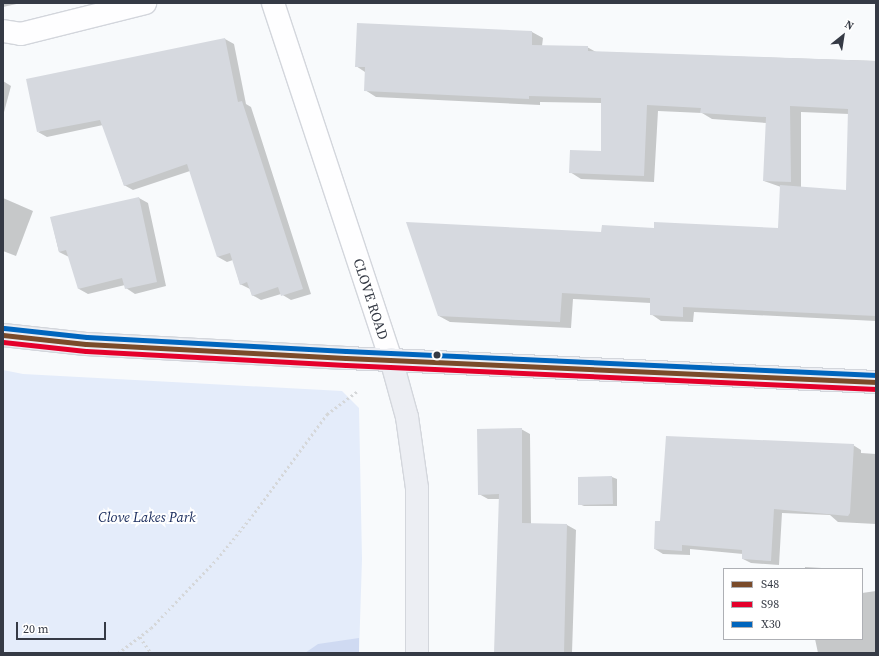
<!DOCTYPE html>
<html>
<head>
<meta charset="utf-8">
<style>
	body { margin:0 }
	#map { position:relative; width:879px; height:656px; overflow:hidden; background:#f8fafc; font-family:"Source Serif 4",serif }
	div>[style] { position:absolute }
	.green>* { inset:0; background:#e4ecfa }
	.forest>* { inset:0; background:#cfdaf2 }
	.shadow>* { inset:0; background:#0003 }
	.building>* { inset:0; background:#d6d9df }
	.path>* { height:2.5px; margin-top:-1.25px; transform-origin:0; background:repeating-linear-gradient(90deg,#d5d7d9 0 2px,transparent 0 5px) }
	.roads { filter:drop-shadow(1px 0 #d3d6dc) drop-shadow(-1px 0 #d3d6dc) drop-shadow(0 1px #d3d6dc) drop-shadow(0 -1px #d3d6dc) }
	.minor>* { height:22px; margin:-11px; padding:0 11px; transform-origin:11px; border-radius:11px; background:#fefeff }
	.major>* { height:22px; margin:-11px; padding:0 11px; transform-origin:11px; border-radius:11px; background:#eceef3 }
	.bus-1>* { height:5px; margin:-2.5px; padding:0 2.5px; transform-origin:2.5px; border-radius:2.5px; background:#7a4b2a }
	.bus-2>* { height:5px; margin:-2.5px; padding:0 2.5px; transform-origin:2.5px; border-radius:2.5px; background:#e4002b }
	.bus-3>* { height:5px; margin:-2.5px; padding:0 2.5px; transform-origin:2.5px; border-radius:2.5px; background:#0065bd }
	.dots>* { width:11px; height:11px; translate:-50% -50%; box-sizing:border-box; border:2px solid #fff; border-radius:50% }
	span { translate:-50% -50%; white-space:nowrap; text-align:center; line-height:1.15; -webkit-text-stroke:4px #fff; paint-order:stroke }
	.street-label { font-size:14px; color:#353a45 }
	.park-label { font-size:14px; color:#142759; font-style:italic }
	.frame { position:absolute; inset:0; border:4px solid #353a45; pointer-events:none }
	.legend { position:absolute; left:723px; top:568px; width:140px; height:72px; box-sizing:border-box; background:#fff; border:1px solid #aeb0b5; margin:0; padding:5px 7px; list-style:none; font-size:12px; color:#353a45 }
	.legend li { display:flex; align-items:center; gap:8px; height:20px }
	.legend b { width:20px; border:1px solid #aeb0b5 }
	.north { position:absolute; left:823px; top:16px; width:40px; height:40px; -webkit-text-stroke:3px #fff; paint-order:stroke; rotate:30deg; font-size:11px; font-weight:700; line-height:16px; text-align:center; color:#353a45 }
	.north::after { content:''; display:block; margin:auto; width:14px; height:18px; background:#353a45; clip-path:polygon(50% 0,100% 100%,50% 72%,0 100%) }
	.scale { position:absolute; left:16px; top:622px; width:90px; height:18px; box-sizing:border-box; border:2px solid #353a45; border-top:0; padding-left:5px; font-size:12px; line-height:14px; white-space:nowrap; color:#353a45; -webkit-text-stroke:3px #fff; paint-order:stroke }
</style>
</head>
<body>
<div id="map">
	<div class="green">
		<i style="clip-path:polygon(3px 370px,23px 374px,342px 391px,359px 408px,362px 559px,359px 653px,3px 653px)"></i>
	</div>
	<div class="forest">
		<i style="clip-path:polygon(359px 638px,359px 653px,305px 653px,318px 644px)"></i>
	</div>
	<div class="shadow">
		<i style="clip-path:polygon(3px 3px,21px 3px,3px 7px)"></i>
		<i style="clip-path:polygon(evenodd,532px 32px,543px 38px,542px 46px,587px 47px,596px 52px,876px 61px,876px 321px,694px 312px,693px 322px,661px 321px,651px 314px,651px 303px,573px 299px,571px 328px,450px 322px,439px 316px,602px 233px,655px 229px,779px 229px,781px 187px,764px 181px,767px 123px,712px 119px,702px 113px,658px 111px,654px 182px,581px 179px,570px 172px,602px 152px,602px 103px,540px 102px,540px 105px,376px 97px,365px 90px,365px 72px,356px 66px,532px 32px,801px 112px,849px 114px,847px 191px,801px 188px,801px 112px)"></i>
		<i style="clip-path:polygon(225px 39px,234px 44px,246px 104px,251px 107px,311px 294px,291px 300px,281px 294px,261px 300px,252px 295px,250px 289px,240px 284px,233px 260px,227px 262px,218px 257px,190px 171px,133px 190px,124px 185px,103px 125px,47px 137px,38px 132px)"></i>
		<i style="clip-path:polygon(3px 81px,11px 86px,3px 116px)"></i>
		<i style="clip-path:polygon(3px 198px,33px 211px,16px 256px,3px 251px)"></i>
		<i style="clip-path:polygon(139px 198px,148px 203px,166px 286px,135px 294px,126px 288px,125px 285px,88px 294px,79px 289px,69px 257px,59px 252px,51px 218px)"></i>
		<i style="clip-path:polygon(521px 429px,530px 434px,531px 524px,567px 525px,576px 530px,572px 653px,495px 653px,500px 499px,488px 499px,479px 494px)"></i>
		<i style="clip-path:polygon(853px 445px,861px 450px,861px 453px,876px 454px,876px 524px,838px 522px,830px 515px,782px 513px,779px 565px,751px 563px,743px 559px,743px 554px,690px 549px,690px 555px,663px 554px,655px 549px,661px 522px)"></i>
		<i style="clip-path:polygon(612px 477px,617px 479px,617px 506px,584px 506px,579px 504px,579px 478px)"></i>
		<i style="clip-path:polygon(805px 567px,839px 569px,840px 569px,805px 569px)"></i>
		<i style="clip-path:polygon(876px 591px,876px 653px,818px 653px,815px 639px,862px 639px,862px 593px)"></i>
	</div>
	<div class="building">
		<i style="clip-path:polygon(357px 23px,532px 31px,532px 45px,588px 46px,588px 51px,876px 61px,876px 316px,683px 307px,683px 317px,650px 315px,650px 298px,562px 293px,560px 322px,438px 316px,406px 222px,601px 232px,602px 225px,654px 228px,654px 222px,778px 228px,780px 185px,846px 190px,848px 109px,790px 106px,791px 182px,763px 181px,766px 117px,700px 113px,701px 108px,647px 105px,644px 176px,569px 173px,570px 150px,601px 151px,601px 98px,529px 96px,529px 99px,364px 91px,365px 67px,355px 67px)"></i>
		<i style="clip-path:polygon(225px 38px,238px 102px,242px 101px,303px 289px,281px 296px,278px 287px,252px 296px,247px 282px,240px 285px,230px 253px,217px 257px,187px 164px,124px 186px,100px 120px,37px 132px,26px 79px)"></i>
		<i style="clip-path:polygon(139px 197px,157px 282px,125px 289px,122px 278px,78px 289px,66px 250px,59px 252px,50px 217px)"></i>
		<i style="clip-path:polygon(522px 428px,522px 523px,567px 524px,564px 653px,494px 653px,499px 494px,478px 495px,477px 429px)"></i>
		<i style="clip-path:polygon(666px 436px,854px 444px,850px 513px,848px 516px,774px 509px,771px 561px,742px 559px,742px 550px,682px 545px,682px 551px,654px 549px,655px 521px,660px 521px)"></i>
		<i style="clip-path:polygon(612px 476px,613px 504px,578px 505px,578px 477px)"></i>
	</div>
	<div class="path">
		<i style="left:140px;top:637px;width:19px;rotate:55deg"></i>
		<i style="left:118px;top:653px;width:41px;rotate:-37.1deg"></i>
		<i style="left:151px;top:628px;width:95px;rotate:-46.3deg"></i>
		<i style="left:217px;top:559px;width:55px;rotate:-50.9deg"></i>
		<i style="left:252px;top:516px;width:127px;rotate:-53.7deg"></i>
		<i style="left:327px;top:414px;width:38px;rotate:-37deg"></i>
	</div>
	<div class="roads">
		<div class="minor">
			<i style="left:273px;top:3px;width:375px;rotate:71.7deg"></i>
			<i style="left:3px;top:31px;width:18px;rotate:9deg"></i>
			<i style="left:21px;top:34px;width:128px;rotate:-14deg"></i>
		</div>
		<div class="major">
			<i style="left:3px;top:335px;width:83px;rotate:6.2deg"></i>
			<i style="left:86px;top:344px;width:260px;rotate:3.1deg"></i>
			<i style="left:346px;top:358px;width:531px;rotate:2.59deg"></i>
			<i style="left:391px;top:359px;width:60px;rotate:74.6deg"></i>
			<i style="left:407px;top:417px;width:72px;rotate:82deg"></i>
			<i style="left:417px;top:488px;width:165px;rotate:90deg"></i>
		</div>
	</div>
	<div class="bus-1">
		<i style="left:3px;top:335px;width:83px;rotate:6.2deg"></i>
		<i style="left:86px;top:344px;width:260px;rotate:3.1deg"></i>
		<i style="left:346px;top:358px;width:531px;rotate:2.59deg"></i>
	</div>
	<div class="bus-2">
		<i style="left:3px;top:342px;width:83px;rotate:6.2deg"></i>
		<i style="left:86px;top:351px;width:260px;rotate:3.1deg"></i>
		<i style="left:346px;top:365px;width:531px;rotate:2.59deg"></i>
	</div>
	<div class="bus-3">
		<i style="left:4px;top:328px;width:83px;rotate:6.2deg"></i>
		<i style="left:87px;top:337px;width:259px;rotate:3.1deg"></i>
		<i style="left:346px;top:351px;width:531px;rotate:2.59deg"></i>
	</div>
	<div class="dots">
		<i style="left:437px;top:355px;background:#353a45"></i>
	</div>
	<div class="street-label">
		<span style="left:371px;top:299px;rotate:72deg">CLOVE ROAD</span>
	</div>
	<div class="park-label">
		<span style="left:147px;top:517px">Clove Lakes Park</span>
	</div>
	<div class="frame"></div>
	<ul class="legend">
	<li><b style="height:5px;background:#7a4b2a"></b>S48</li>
	<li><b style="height:5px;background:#e4002b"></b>S98</li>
	<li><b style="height:5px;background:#0065bd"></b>X30</li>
	</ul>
	<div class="north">N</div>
	<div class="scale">20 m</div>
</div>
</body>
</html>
